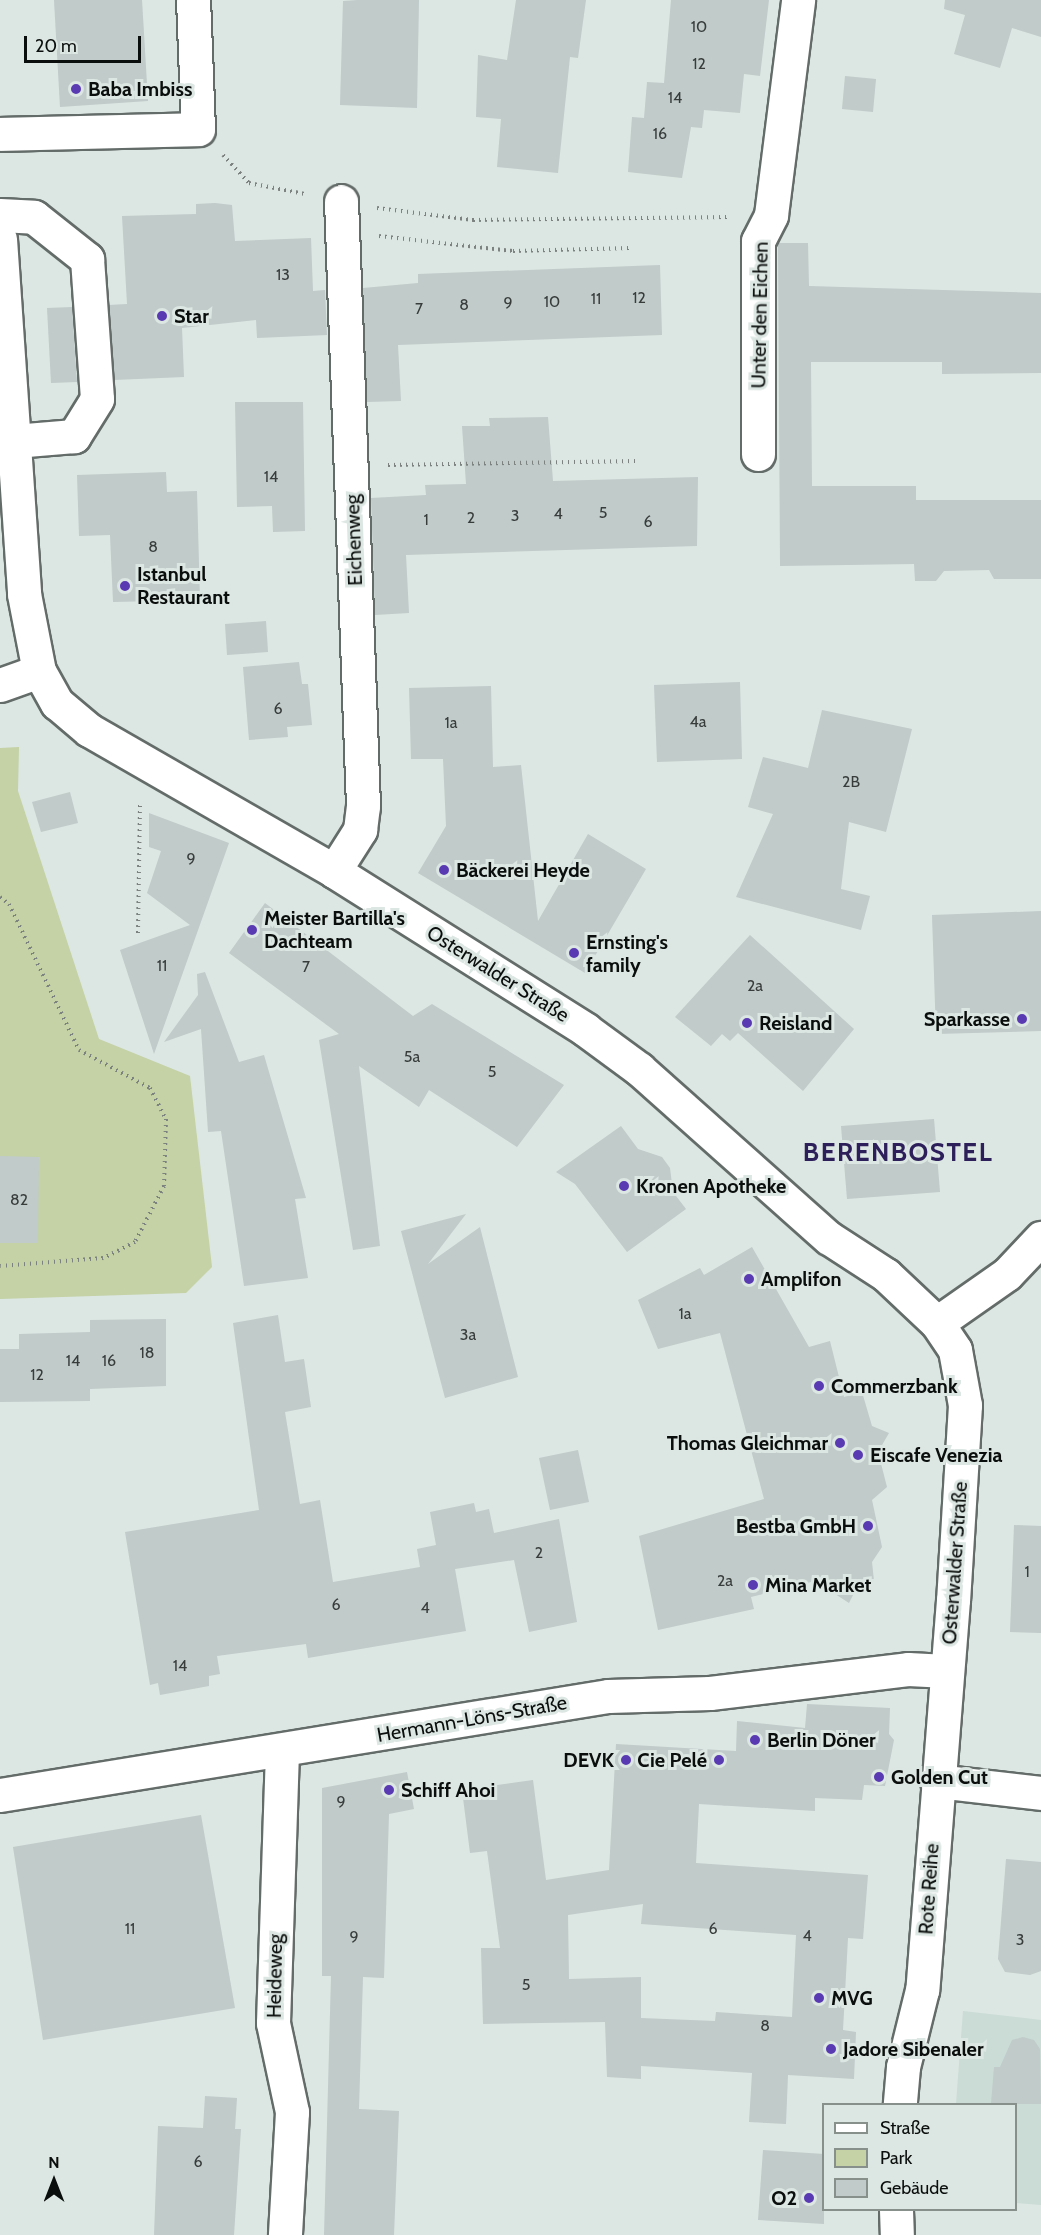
<!DOCTYPE html>
<html>
<head>
<meta charset="utf-8">
<style>
	body { margin:0 }
	#map { position:relative; width:1041px; height:2235px; overflow:hidden; background:#dce6e2; font-family:Cabin,sans-serif }
	div>[style] { position:absolute }
	.built>* { inset:0; background:#cadcd5 }
	.green>* { inset:0; background:#c4d2a5 }
	.building>* { inset:0; background:#c0cbca }
	.path>* { height:4px; margin-top:-2px; transform-origin:0; background:repeating-linear-gradient(90deg,#7b827f 0 1.5px,transparent 0 6px) }
	.roads { filter:drop-shadow(2px 0 #646c69) drop-shadow(-2px 0 #646c69) drop-shadow(0 2px #646c69) drop-shadow(0 -2px #646c69) }
	.minor>* { height:33px; margin:-16.5px; padding:0 16.5px; transform-origin:16.5px; border-radius:16.5px; background:#fff }
	.dots>* { width:16px; height:16px; translate:-50% -50%; box-sizing:border-box; border:3px solid #dce6e2; border-radius:50% }
	span { translate:-50% -50%; white-space:nowrap; text-align:center; line-height:1.15; -webkit-text-stroke:6px #dce6e2; paint-order:stroke }
	.number-label { font-size:16px; color:#383d3c }
	.number-label span { -webkit-text-stroke-width:0 }
	.poi-label { font-size:20px; color:#0a0e0c; font-weight:700 }
	.left { translate:0 -50%; text-align:left }
	.right { translate:-100% -50%; text-align:right }
	.street-label { font-size:20px; color:#0a0e0c }
	.district-label { font-size:26px; color:#2d1f59; font-weight:700; letter-spacing:1.5px }
	.legend { position:absolute; left:822px; top:2103px; width:195px; height:108px; box-sizing:border-box; background:#dce6e2; border:2px solid #88908c; margin:0; padding:8px 10px; list-style:none; font-size:18px; color:#0a0e0c }
	.legend li { display:flex; align-items:center; gap:12px; height:30px }
	.legend b { width:30px; border:2px solid #88908c }
	.north { position:absolute; left:24px; top:2151px; width:60px; height:60px; -webkit-text-stroke:4px #dce6e2; paint-order:stroke; rotate:0deg; font-size:16px; font-weight:700; line-height:24px; text-align:center; color:#0a0e0c }
	.north::after { content:''; display:block; margin:auto; width:21px; height:27px; background:#0a0e0c; clip-path:polygon(50% 0,100% 100%,50% 72%,0 100%) }
	.scale { position:absolute; left:24px; top:36px; width:117px; height:27px; box-sizing:border-box; border:3px solid #0a0e0c; border-top:0; padding-left:8px; font-size:18px; line-height:21px; white-space:nowrap; color:#0a0e0c; -webkit-text-stroke:4px #dce6e2; paint-order:stroke }
</style>
</head>
<body>
<div id="map">
	<div class="built">
		<i style="clip-path:polygon(963px 2011px,1041px 2020px,1041px 2205px,1016px 2203px,1016px 2104px,956px 2104px)"></i>
	</div>
	<div class="green">
		<i style="clip-path:polygon(19px 747px,18px 791px,99px 1039px,190px 1076px,212px 1267px,186px 1293px,0 1299px,0 748px)"></i>
	</div>
	<div class="building">
		<i style="clip-path:polygon(54px 0,142px 0,148px 101px,60px 107px)"></i>
		<i style="clip-path:polygon(358px 0,419px 0,417px 108px,340px 105px,343px 1px)"></i>
		<i style="clip-path:polygon(516px 0,586px 0,578px 58px,570px 57px,558px 173px,497px 167px,501px 119px,476px 117px,478px 55px,507px 60px)"></i>
		<i style="clip-path:polygon(671px 0,769px 0,760px 76px,744px 74px,740px 113px,704px 110px,702px 128px,691px 127px,682px 178px,628px 172px,632px 117px,644px 118px,647px 82px,664px 83px)"></i>
		<i style="clip-path:polygon(945px 0,1041px 0,1041px 37px,1012px 28px,1000px 68px,954px 54px,965px 15px,944px 9px)"></i>
		<i style="clip-path:polygon(845px 76px,876px 79px,873px 112px,842px 109px)"></i>
		<i style="clip-path:polygon(215px 203px,232px 205px,235px 241px,311px 238px,313px 291px,325px 290px,327px 335px,257px 338px,256px 320px,182px 328px,184px 377px,114px 380px,109px 305px,127px 304px,122px 216px,196px 214px,196px 204px)"></i>
		<i style="clip-path:polygon(778px 243px,808px 243px,809px 286px,1041px 293px,1041px 373px,942px 374px,942px 362px,811px 362px,812px 486px,916px 486px,916px 500px,1041px 500px,1041px 579px,994px 579px,989px 570px,944px 571px,936px 581px,915px 581px,914px 564px,780px 566px)"></i>
		<i style="clip-path:polygon(660px 265px,662px 335px,398px 345px,401px 401px,367px 402px,363px 288px,418px 283px,418px 274px)"></i>
		<i style="clip-path:polygon(72px 307px,77px 382px,51px 383px,47px 308px)"></i>
		<i style="clip-path:polygon(235px 402px,303px 402px,305px 531px,273px 532px,272px 506px,237px 507px)"></i>
		<i style="clip-path:polygon(548px 417px,553px 481px,698px 477px,697px 546px,406px 555px,409px 613px,375px 615px,371px 498px,426px 495px,425px 485px,466px 484px,462px 426px,490px 426px,489px 418px)"></i>
		<i style="clip-path:polygon(166px 472px,167px 492px,197px 491px,200px 600px,113px 602px,110px 535px,79px 536px,77px 475px)"></i>
		<i style="clip-path:polygon(266px 621px,268px 652px,227px 655px,225px 624px)"></i>
		<i style="clip-path:polygon(299px 662px,302px 684px,308px 684px,312px 725px,287px 727px,288px 737px,249px 740px,243px 667px)"></i>
		<i style="clip-path:polygon(740px 682px,742px 759px,657px 762px,654px 685px)"></i>
		<i style="clip-path:polygon(491px 686px,493px 767px,521px 765px,538px 921px,588px 834px,646px 869px,585px 973px,418px 873px,446px 826px,443px 759px,411px 759px,409px 688px)"></i>
		<i style="clip-path:polygon(822px 710px,912px 729px,886px 832px,849px 822px,841px 889px,870px 896px,861px 930px,736px 897px,773px 814px,748px 807px,763px 757px,808px 768px)"></i>
		<i style="clip-path:polygon(70px 792px,78px 823px,41px 832px,32px 802px)"></i>
		<i style="clip-path:polygon(149px 813px,229px 843px,154px 1054px,120px 950px,190px 925px,147px 893px,161px 851px,149px 847px)"></i>
		<i style="clip-path:polygon(265px 903px,413px 1016px,432px 1004px,564px 1085px,517px 1147px,429px 1090px,419px 1107px,359px 1066px,380px 1246px,353px 1250px,319px 1040px,339px 1034px,229px 953px)"></i>
		<i style="clip-path:polygon(1041px 911px,1041px 1031px,936px 1034px,932px 915px)"></i>
		<i style="clip-path:polygon(750px 935px,854px 1029px,803px 1091px,738px 1033px,730px 1041px,722px 1034px,711px 1046px,675px 1017px)"></i>
		<i style="clip-path:polygon(205px 972px,239px 1062px,264px 1055px,306px 1198px,295px 1199px,308px 1278px,244px 1286px,221px 1131px,208px 1132px,201px 1029px,164px 1042px,198px 995px,197px 974px)"></i>
		<i style="clip-path:polygon(934px 1119px,940px 1192px,847px 1199px,841px 1126px)"></i>
		<i style="clip-path:polygon(621px 1126px,638px 1149px,662px 1157px,670px 1168px,673px 1192px,686px 1209px,627px 1252px,575px 1184px,556px 1172px)"></i>
		<i style="clip-path:polygon(0 1156px,39px 1157px,38px 1243px,0 1243px)"></i>
		<i style="clip-path:polygon(466px 1214px,428px 1264px,480px 1227px,518px 1377px,445px 1398px,401px 1231px)"></i>
		<i style="clip-path:polygon(752px 1247px,809px 1347px,830px 1341px,844px 1397px,862px 1392px,872px 1426px,889px 1433px,878px 1452px,887px 1487px,872px 1500px,882px 1547px,872px 1562px,874px 1581px,858px 1585px,849px 1603px,815px 1581px,751px 1597px,754px 1609px,658px 1630px,639px 1536px,764px 1499px,720px 1333px,658px 1349px,638px 1300px,700px 1268px,704px 1275px)"></i>
		<i style="clip-path:polygon(278px 1315px,285px 1362px,304px 1359px,311px 1407px,285px 1412px,300px 1504px,320px 1500px,333px 1582px,420px 1567px,417px 1549px,436px 1545px,430px 1512px,474px 1503px,476px 1512px,489px 1509px,494px 1533px,559px 1519px,577px 1622px,529px 1632px,514px 1560px,455px 1569px,466px 1631px,308px 1658px,306px 1644px,217px 1656px,220px 1674px,209px 1676px,209px 1686px,160px 1695px,158px 1683px,150px 1685px,125px 1532px,259px 1510px,233px 1323px)"></i>
		<i style="clip-path:polygon(166px 1319px,166px 1386px,90px 1389px,90px 1401px,0 1402px,0 1349px,19px 1349px,19px 1334px,90px 1332px,90px 1320px)"></i>
		<i style="clip-path:polygon(578px 1450px,589px 1502px,550px 1510px,539px 1458px)"></i>
		<i style="clip-path:polygon(1014px 1525px,1041px 1526px,1041px 1633px,1010px 1632px)"></i>
		<i style="clip-path:polygon(evenodd,807px 1704px,890px 1708px,889px 1734px,894px 1740px,885px 1786px,864px 1785px,862px 1800px,815px 1798px,815px 1811px,699px 1804px,696px 1863px,868px 1875px,863px 1939px,848px 1938px,843px 2030px,856px 2032px,854px 2079px,788px 2075px,786px 2124px,749px 2122px,752px 2073px,641px 2066px,641px 2079px,607px 2077px,605px 2022px,483px 2024px,481px 1948px,500px 1948px,487px 1851px,470px 1853px,462px 1790px,533px 1780px,546px 1880px,609px 1870px,616px 1744px,736px 1751px,737px 1721px,805px 1728px,807px 1704px,643px 1904px,641px 1924px,796px 1935px,792px 2017px,716px 2012px,715px 2021px,641px 2018px,641px 1977px,569px 1979px,568px 1915px,643px 1904px)"></i>
		<i style="clip-path:polygon(407px 1772px,414px 1809px,389px 1814px,384px 1978px,363px 1977px,359px 2109px,399px 2111px,394px 2235px,324px 2235px,331px 1976px,322px 1976px,322px 1788px)"></i>
		<i style="clip-path:polygon(201px 1815px,235px 2008px,43px 2040px,13px 1847px)"></i>
		<i style="clip-path:polygon(1006px 1859px,1041px 1862px,1041px 1971px,1030px 1975px,1005px 1972px,998px 1959px)"></i>
		<i style="clip-path:polygon(1023px 2037px,1034px 2040px,1040px 2049px,1041px 2104px,991px 2104px,994px 2067px,1000px 2067px,1012px 2040px)"></i>
		<i style="clip-path:polygon(205px 2096px,237px 2098px,235px 2129px,241px 2129px,234px 2235px,154px 2235px,158px 2126px,203px 2128px)"></i>
		<i style="clip-path:polygon(763px 2150px,824px 2154px,824px 2224px,758px 2220px)"></i>
	</div>
	<div class="path">
		<i style="left:223px;top:155px;width:38px;rotate:47deg"></i>
		<i style="left:249px;top:183px;width:57px;rotate:11.1deg"></i>
		<i style="left:377px;top:208px;width:97px;rotate:7.1deg"></i>
		<i style="left:473px;top:220px;width:255px;rotate:-0.7deg"></i>
		<i style="left:379px;top:236px;width:135px;rotate:6.4deg"></i>
		<i style="left:513px;top:251px;width:116px;rotate:-1.5deg"></i>
		<i style="left:388px;top:465px;width:247px;rotate:-0.9deg"></i>
		<i style="left:0;top:897px;width:11px;rotate:38deg"></i>
		<i style="left:9px;top:904px;width:162px;rotate:64.4deg"></i>
		<i style="left:79px;top:1050px;width:81px;rotate:28.2deg"></i>
		<i style="left:150px;top:1088px;width:35px;rotate:63deg"></i>
		<i style="left:166px;top:1119px;width:67px;rotate:91.7deg"></i>
		<i style="left:164px;top:1186px;width:63px;rotate:117.4deg"></i>
		<i style="left:135px;top:1242px;width:36px;rotate:153deg"></i>
		<i style="left:103px;top:1258px;width:103px;rotate:175.6deg"></i>
		<i style="left:138px;top:933px;width:132px;rotate:-89.1deg"></i>
	</div>
	<div class="roads">
		<div class="minor">
			<i style="left:0;top:134px;width:198px;rotate:-1.4deg"></i>
			<i style="left:198px;top:129px;width:129px;rotate:-92.2deg"></i>
			<i style="left:0;top:215px;width:34px;rotate:3deg"></i>
			<i style="left:34px;top:217px;width:68px;rotate:38.4deg"></i>
			<i style="left:87px;top:259px;width:140px;rotate:85.9deg"></i>
			<i style="left:97px;top:399px;width:44px;rotate:121.9deg"></i>
			<i style="left:74px;top:436px;width:60px;rotate:175.2deg"></i>
			<i style="left:0;top:239px;width:356px;rotate:86.1deg"></i>
			<i style="left:24px;top:594px;width:78px;rotate:79deg"></i>
			<i style="left:39px;top:671px;width:37px;rotate:61deg"></i>
			<i style="left:57px;top:703px;width:42px;rotate:40.2deg"></i>
			<i style="left:89px;top:730px;width:283px;rotate:29.9deg"></i>
			<i style="left:334px;top:871px;width:298px;rotate:32.2deg"></i>
			<i style="left:586px;top:1030px;width:66px;rotate:36.3deg"></i>
			<i style="left:639px;top:1069px;width:254px;rotate:41.7deg"></i>
			<i style="left:829px;top:1238px;width:68px;rotate:33deg"></i>
			<i style="left:886px;top:1275px;width:70px;rotate:43.3deg"></i>
			<i style="left:937px;top:1323px;width:32px;rotate:56deg"></i>
			<i style="left:955px;top:1350px;width:56px;rotate:79.7deg"></i>
			<i style="left:965px;top:1405px;width:195px;rotate:93.5deg"></i>
			<i style="left:953px;top:1600px;width:391px;rotate:94.5deg"></i>
			<i style="left:922px;top:1990px;width:79px;rotate:103.9deg"></i>
			<i style="left:903px;top:2067px;width:37px;rotate:95deg"></i>
			<i style="left:758px;top:454px;width:213px;rotate:-90deg"></i>
			<i style="left:758px;top:241px;width:29px;rotate:-63deg"></i>
			<i style="left:771px;top:215px;width:217px;rotate:-82.8deg"></i>
			<i style="left:0;top:685px;width:41px;rotate:-19.7deg"></i>
			<i style="left:334px;top:871px;width:49px;rotate:-57.6deg"></i>
			<i style="left:360px;top:830px;width:24px;rotate:-83deg"></i>
			<i style="left:363px;top:806px;width:605px;rotate:-92.08deg"></i>
			<i style="left:937px;top:1323px;width:85px;rotate:-35deg"></i>
			<i style="left:1007px;top:1274px;width:50px;rotate:-46.6deg"></i>
			<i style="left:282px;top:1751px;width:272px;rotate:91.9deg"></i>
			<i style="left:273px;top:2023px;width:91px;rotate:77.9deg"></i>
			<i style="left:292px;top:2112px;width:123px;rotate:93.3deg"></i>
			<i style="left:937px;top:1781px;width:105px;rotate:6.6deg"></i>
			<i style="left:0;top:1795px;width:616px;rotate:-9.25deg"></i>
			<i style="left:608px;top:1696px;width:102px;rotate:-1.7deg"></i>
			<i style="left:710px;top:1693px;width:199px;rotate:-6.9deg"></i>
			<i style="left:908px;top:1669px;width:39px;rotate:3deg"></i>
			<i style="left:896px;top:2210px;width:25px;rotate:88deg"></i>
		</div>
	</div>
	<div class="dots">
		<i style="left:76px;top:89px;background:#5a3ab2"></i>
		<i style="left:162px;top:316px;background:#5a3ab2"></i>
		<i style="left:125px;top:586px;background:#5a3ab2"></i>
		<i style="left:444px;top:870px;background:#5a3ab2"></i>
		<i style="left:252px;top:930px;background:#5a3ab2"></i>
		<i style="left:574px;top:953px;background:#5a3ab2"></i>
		<i style="left:1022px;top:1019px;background:#5a3ab2"></i>
		<i style="left:747px;top:1023px;background:#5a3ab2"></i>
		<i style="left:624px;top:1186px;background:#5a3ab2"></i>
		<i style="left:749px;top:1279px;background:#5a3ab2"></i>
		<i style="left:819px;top:1386px;background:#5a3ab2"></i>
		<i style="left:840px;top:1443px;background:#5a3ab2"></i>
		<i style="left:858px;top:1455px;background:#5a3ab2"></i>
		<i style="left:868px;top:1526px;background:#5a3ab2"></i>
		<i style="left:753px;top:1585px;background:#5a3ab2"></i>
		<i style="left:755px;top:1740px;background:#5a3ab2"></i>
		<i style="left:626px;top:1760px;background:#5a3ab2"></i>
		<i style="left:719px;top:1760px;background:#5a3ab2"></i>
		<i style="left:879px;top:1777px;background:#5a3ab2"></i>
		<i style="left:389px;top:1790px;background:#5a3ab2"></i>
		<i style="left:819px;top:1998px;background:#5a3ab2"></i>
		<i style="left:831px;top:2049px;background:#5a3ab2"></i>
		<i style="left:809px;top:2198px;background:#5a3ab2"></i>
	</div>
	<div class="number-label">
		<span style="left:699px;top:27px">10</span>
		<span style="left:699px;top:64px">12</span>
		<span style="left:675px;top:98px">14</span>
		<span style="left:660px;top:134px">16</span>
		<span style="left:283px;top:275px">13</span>
		<span style="left:639px;top:298px">12</span>
		<span style="left:596px;top:299px">11</span>
		<span style="left:552px;top:302px">10</span>
		<span style="left:508px;top:303px">9</span>
		<span style="left:464px;top:305px">8</span>
		<span style="left:419px;top:309px">7</span>
		<span style="left:271px;top:477px">14</span>
		<span style="left:603px;top:513px">5</span>
		<span style="left:558px;top:514px">4</span>
		<span style="left:515px;top:516px">3</span>
		<span style="left:471px;top:518px">2</span>
		<span style="left:426px;top:520px">1</span>
		<span style="left:648px;top:522px">6</span>
		<span style="left:153px;top:547px">8</span>
		<span style="left:278px;top:709px">6</span>
		<span style="left:698px;top:722px">4a</span>
		<span style="left:451px;top:723px">1a</span>
		<span style="left:851px;top:782px">2B</span>
		<span style="left:191px;top:859px">9</span>
		<span style="left:162px;top:966px">11</span>
		<span style="left:306px;top:967px">7</span>
		<span style="left:755px;top:986px">2a</span>
		<span style="left:412px;top:1057px">5a</span>
		<span style="left:492px;top:1072px">5</span>
		<span style="left:19px;top:1200px">82</span>
		<span style="left:685px;top:1314px">1a</span>
		<span style="left:468px;top:1335px">3a</span>
		<span style="left:147px;top:1353px">18</span>
		<span style="left:73px;top:1361px">14</span>
		<span style="left:109px;top:1361px">16</span>
		<span style="left:37px;top:1375px">12</span>
		<span style="left:539px;top:1553px">2</span>
		<span style="left:1027px;top:1572px">1</span>
		<span style="left:725px;top:1581px">2a</span>
		<span style="left:336px;top:1605px">6</span>
		<span style="left:425px;top:1608px">4</span>
		<span style="left:180px;top:1666px">14</span>
		<span style="left:341px;top:1802px">9</span>
		<span style="left:130px;top:1929px">11</span>
		<span style="left:713px;top:1929px">6</span>
		<span style="left:807px;top:1936px">4</span>
		<span style="left:354px;top:1937px">9</span>
		<span style="left:1020px;top:1940px">3</span>
		<span style="left:526px;top:1985px">5</span>
		<span style="left:765px;top:2026px">8</span>
		<span style="left:198px;top:2162px">6</span>
	</div>
	<div class="poi-label">
		<span class="left" style="left:88px;top:89px">Baba Imbiss</span>
		<span class="left" style="left:174px;top:316px">Star</span>
		<span class="left" style="left:137px;top:586px">Istanbul<br>Restaurant</span>
		<span class="left" style="left:456px;top:870px">Bäckerei Heyde</span>
		<span class="left" style="left:264px;top:930px">Meister Bartilla's<br>Dachteam</span>
		<span class="left" style="left:586px;top:954px">Ernsting's<br>family</span>
		<span class="right" style="left:1010px;top:1019px">Sparkasse</span>
		<span class="left" style="left:759px;top:1023px">Reisland</span>
		<span class="left" style="left:636px;top:1186px">Kronen Apotheke</span>
		<span class="left" style="left:761px;top:1279px">Amplifon</span>
		<span class="left" style="left:831px;top:1386px">Commerzbank</span>
		<span class="right" style="left:828px;top:1443px">Thomas Gleichmar</span>
		<span class="left" style="left:870px;top:1455px">Eiscafe Venezia</span>
		<span class="right" style="left:856px;top:1526px">Bestba GmbH</span>
		<span class="left" style="left:765px;top:1585px">Mina Market</span>
		<span class="left" style="left:767px;top:1740px">Berlin Döner</span>
		<span class="right" style="left:614px;top:1760px">DEVK</span>
		<span class="right" style="left:707px;top:1760px">Cie Pelé</span>
		<span class="left" style="left:891px;top:1777px">Golden Cut</span>
		<span class="left" style="left:401px;top:1790px">Schiff Ahoi</span>
		<span class="left" style="left:831px;top:1998px">MVG</span>
		<span class="left" style="left:843px;top:2049px">Jadore Sibenaler</span>
		<span class="right" style="left:797px;top:2198px">O2</span>
	</div>
	<div class="street-label">
		<span style="left:760px;top:315px;rotate:-89deg">Unter den Eichen</span>
		<span style="left:354px;top:540px;rotate:-92deg">Eichenweg</span>
		<span style="left:498px;top:974px;rotate:32deg">Osterwalder Straße</span>
		<span style="left:955px;top:1563px;rotate:-86deg">Osterwalder Straße</span>
		<span style="left:472px;top:1719px;rotate:-10deg">Hermann-Löns-Straße</span>
		<span style="left:929px;top:1889px;rotate:-86deg">Rote Reihe</span>
		<span style="left:275px;top:1976px;rotate:-89deg">Heideweg</span>
	</div>
	<div class="district-label">
		<span style="left:898px;top:1153px">BERENBOSTEL</span>
	</div>
	<ul class="legend">
	<li><b style="height:8px;background:#fff"></b>Straße</li>
	<li><b style="height:16px;background:#c4d2a5"></b>Park</li>
	<li><b style="height:16px;background:#c0cbca"></b>Gebäude</li>
	</ul>
	<div class="north">N</div>
	<div class="scale">20 m</div>
</div>
</body>
</html>
